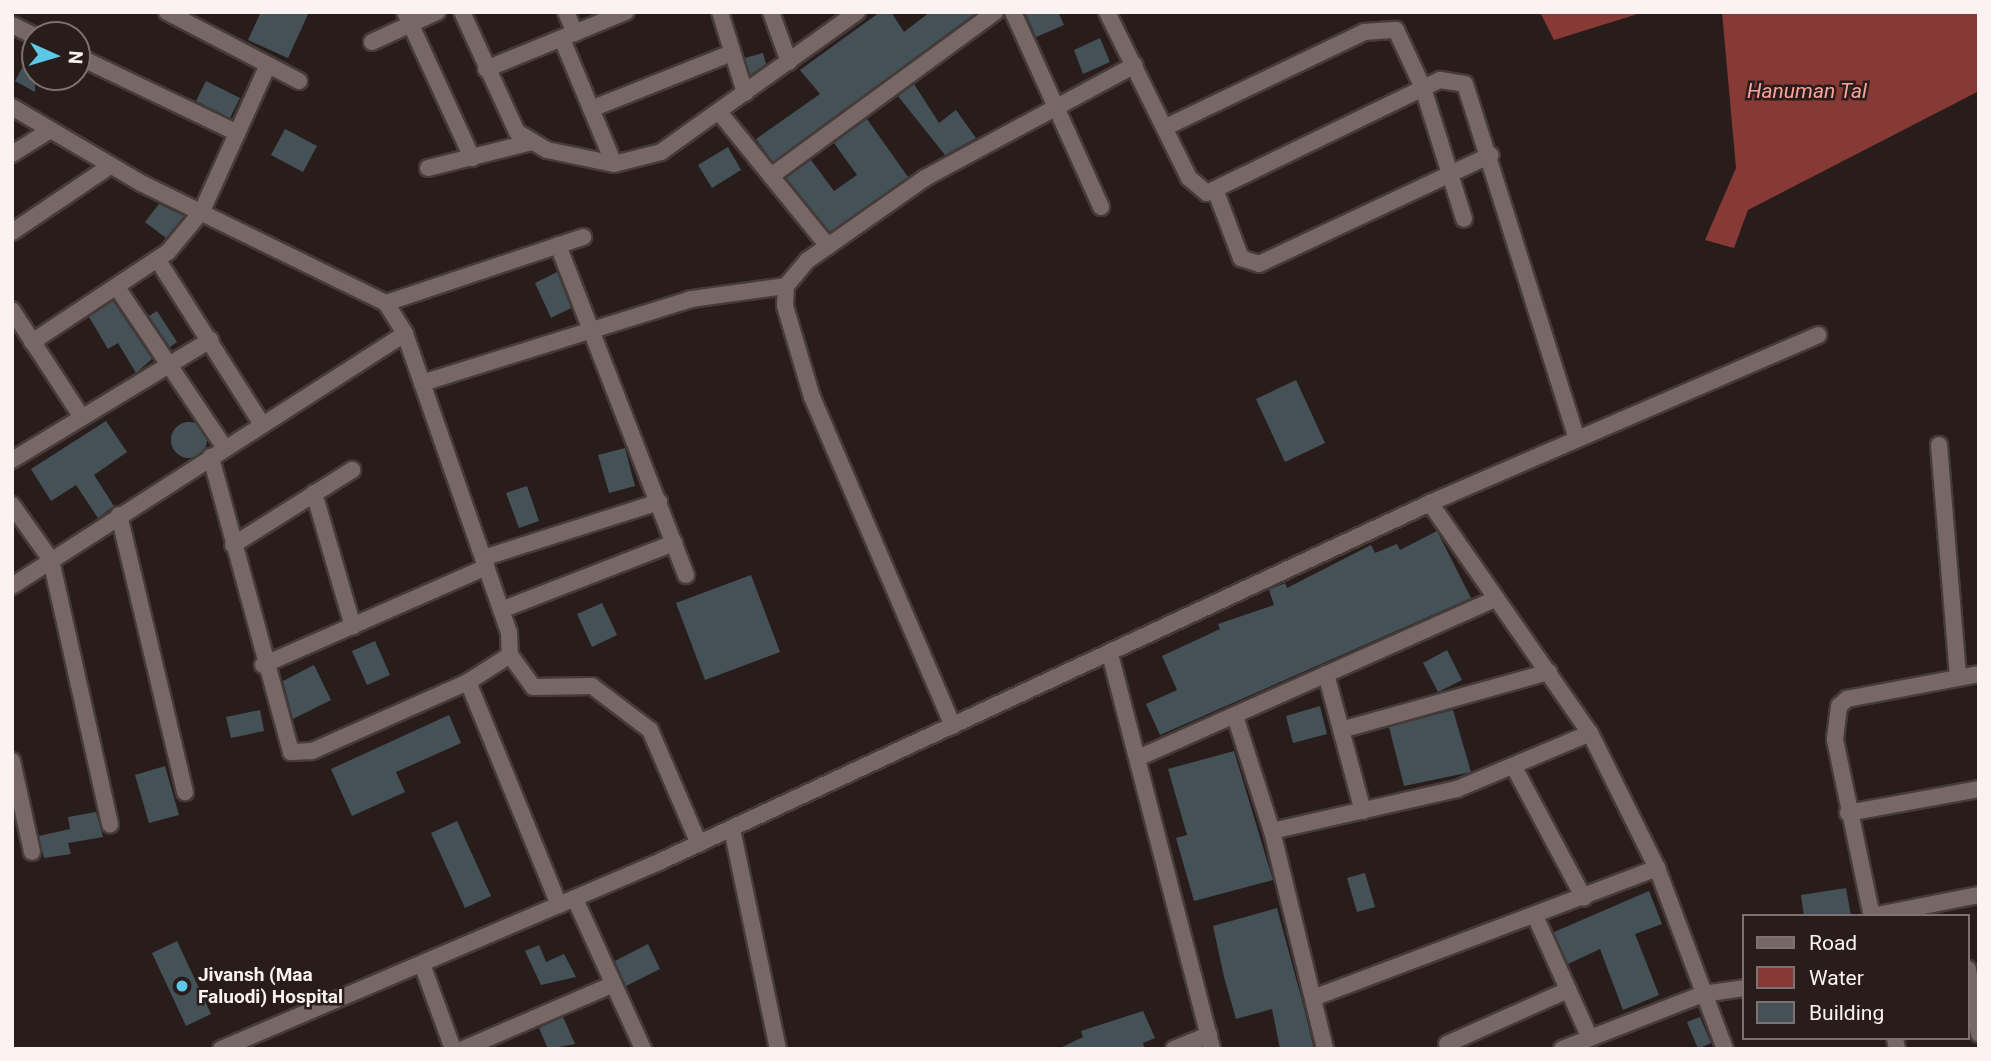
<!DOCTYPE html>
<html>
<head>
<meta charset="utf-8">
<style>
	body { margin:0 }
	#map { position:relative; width:1991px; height:1061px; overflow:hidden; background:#291d1c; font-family:Roboto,sans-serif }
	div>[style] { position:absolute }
	.water>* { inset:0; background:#873a35 }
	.building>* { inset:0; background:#445257 }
	.round { border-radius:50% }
	.roads { filter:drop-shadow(2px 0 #453b3a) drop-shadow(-2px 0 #453b3a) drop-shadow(0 2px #453b3a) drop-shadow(0 -2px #453b3a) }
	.minor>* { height:16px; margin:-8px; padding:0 8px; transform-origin:8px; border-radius:8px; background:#776866 }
	.dots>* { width:19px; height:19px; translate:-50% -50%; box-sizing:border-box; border:4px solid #291d1c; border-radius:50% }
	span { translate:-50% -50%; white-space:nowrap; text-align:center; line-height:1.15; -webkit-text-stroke:5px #291d1c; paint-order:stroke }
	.poi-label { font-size:19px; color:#fbf2f1; font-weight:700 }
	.left { translate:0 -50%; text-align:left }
	.water-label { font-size:21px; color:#fda299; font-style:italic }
	.frame { position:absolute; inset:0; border:14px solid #fbf2f1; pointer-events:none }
	.legend { position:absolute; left:1742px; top:914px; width:228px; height:126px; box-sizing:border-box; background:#291d1c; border:2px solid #7d7271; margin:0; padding:9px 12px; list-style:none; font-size:21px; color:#fbf2f1 }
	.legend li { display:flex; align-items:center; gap:14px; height:35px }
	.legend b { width:35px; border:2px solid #7d7271 }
	.north { position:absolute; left:21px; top:21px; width:70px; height:70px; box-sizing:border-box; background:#291d1c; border:2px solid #7d7271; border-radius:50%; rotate:94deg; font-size:19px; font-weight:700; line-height:28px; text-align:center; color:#fbf2f1 }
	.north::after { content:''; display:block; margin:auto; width:24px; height:32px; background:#5bc8e7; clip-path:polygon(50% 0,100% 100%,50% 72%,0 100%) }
</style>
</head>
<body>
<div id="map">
	<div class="water">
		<i style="clip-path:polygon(1540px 12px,1644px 12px,1554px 40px)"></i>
		<i style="clip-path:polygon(1722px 12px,1979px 12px,1979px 91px,1748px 210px,1734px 248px,1705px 240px,1736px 168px)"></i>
	</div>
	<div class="building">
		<i style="clip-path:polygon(261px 12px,309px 12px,288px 58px,248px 40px)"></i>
		<i style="clip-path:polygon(880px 12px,891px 12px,904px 32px,930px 12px,977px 12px,773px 162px,756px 139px,820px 94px,800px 70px)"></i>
		<i style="clip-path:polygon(1025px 12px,1058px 12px,1064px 25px,1036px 37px)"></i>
		<i style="clip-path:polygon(1100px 38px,1110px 62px,1083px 74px,1074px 50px)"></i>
		<i style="clip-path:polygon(34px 46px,35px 46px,35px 92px,15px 81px)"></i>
		<i style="clip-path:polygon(763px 53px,766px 64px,750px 75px,745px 58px)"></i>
		<i style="clip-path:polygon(206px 81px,240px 98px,230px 118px,196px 101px)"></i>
		<i style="clip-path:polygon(914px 84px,939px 123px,956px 110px,976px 138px,945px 155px,898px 96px)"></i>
		<i style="clip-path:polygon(867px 119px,908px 177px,830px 232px,786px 178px,811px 160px,834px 191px,857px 175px,834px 143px)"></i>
		<i style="clip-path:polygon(285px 129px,317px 146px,303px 172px,271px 155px)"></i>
		<i style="clip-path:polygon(728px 147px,741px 170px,712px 188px,698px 165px)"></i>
		<i style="clip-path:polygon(159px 204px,184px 216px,166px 238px,145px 222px)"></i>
		<i style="clip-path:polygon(557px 272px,571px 308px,551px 318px,535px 283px)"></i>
		<i style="clip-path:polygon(113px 301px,152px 359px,136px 373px,118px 343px,108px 349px,89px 317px)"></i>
		<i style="clip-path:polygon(157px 311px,177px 342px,170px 347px,149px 316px)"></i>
		<i style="clip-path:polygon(1296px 380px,1325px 443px,1285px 462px,1256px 399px)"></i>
		<i style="clip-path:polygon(106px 421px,127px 452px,94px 475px,114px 506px,98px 518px,76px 485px,51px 501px,31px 469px)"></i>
		<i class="round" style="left:171px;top:422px;width:36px;height:36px"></i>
		<i style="clip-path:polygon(625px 448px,635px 486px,609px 493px,598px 455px)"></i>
		<i style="clip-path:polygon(527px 486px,539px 521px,519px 528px,506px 493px)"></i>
		<i style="clip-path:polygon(1437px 531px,1471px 598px,1160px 735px,1146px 704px,1177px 690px,1162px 656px,1220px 629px,1218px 624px,1274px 605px,1269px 590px,1285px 583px,1287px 588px,1371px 545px,1375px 553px,1397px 544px,1400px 550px)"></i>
		<i style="clip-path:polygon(751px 575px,780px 652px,705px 680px,676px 603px)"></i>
		<i style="clip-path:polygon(602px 603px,617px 635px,592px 647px,577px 614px)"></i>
		<i style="clip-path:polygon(375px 641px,390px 675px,367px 685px,352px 651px)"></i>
		<i style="clip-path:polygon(1447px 650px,1462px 680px,1438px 692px,1423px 663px)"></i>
		<i style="clip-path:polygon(314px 665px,331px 700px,293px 719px,283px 681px)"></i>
		<i style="clip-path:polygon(1320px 706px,1327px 734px,1293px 743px,1286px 716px)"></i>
		<i style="clip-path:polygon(260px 710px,264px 731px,231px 738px,226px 717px)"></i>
		<i style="clip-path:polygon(1453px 710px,1471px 772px,1404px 786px,1389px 727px)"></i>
		<i style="clip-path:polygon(449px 715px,461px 743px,396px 772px,405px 792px,352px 816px,331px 769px)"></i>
		<i style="clip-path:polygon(1234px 751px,1273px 880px,1194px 901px,1176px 838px,1187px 835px,1168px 769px)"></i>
		<i style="clip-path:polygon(165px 766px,179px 815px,149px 823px,135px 775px)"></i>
		<i style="clip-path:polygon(96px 812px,103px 837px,68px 843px,71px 854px,44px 858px,39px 836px,70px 829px,68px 817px)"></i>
		<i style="clip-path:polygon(457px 821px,491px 896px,465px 908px,431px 833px)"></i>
		<i style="clip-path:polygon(1365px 873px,1375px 907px,1357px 912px,1347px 878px)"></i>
		<i style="clip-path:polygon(1846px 888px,1851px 916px,1804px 916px,1801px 895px)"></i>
		<i style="clip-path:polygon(1649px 891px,1662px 924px,1635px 934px,1659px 995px,1623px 1010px,1600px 949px,1568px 964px,1554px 932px)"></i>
		<i style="clip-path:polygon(1277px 908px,1303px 1004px,1314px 1049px,1280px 1049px,1272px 1009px,1236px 1019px,1224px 977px,1213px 926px)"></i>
		<i style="clip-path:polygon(177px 941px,211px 1014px,186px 1026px,152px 953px)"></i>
		<i style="clip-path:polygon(648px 944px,660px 969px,626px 986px,615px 961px)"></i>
		<i style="clip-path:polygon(539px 945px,546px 962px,564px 954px,576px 977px,541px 985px,525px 951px)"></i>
		<i style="clip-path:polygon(1143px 1011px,1155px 1038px,1143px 1043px,1145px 1049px,1058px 1049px,1083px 1037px,1081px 1031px)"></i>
		<i style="clip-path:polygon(563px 1017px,575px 1044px,548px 1049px,539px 1028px)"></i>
		<i style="clip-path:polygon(1700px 1017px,1711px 1043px,1698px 1049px,1687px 1022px)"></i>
	</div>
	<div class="roads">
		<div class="minor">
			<i style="left:167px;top:12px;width:149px;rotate:27.6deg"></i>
			<i style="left:405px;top:12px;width:161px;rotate:65.3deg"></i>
			<i style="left:462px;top:12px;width:132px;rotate:65.4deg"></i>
			<i style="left:517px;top:132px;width:35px;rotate:31deg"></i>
			<i style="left:547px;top:150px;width:68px;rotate:11.8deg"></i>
			<i style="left:614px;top:164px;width:49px;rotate:-14.3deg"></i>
			<i style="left:661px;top:152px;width:241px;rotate:-35.5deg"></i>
			<i style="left:566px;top:12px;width:23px;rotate:67deg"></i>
			<i style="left:720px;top:12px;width:85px;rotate:72.8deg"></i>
			<i style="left:771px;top:12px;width:53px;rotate:70.2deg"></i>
			<i style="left:1013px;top:12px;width:214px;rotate:65.7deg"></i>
			<i style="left:1107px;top:12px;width:185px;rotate:63.7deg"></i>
			<i style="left:1189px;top:178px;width:23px;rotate:40deg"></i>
			<i style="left:1207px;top:193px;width:259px;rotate:-25.9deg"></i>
			<i style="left:1440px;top:80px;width:25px;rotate:9deg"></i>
			<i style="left:1465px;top:84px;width:370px;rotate:72.5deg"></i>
			<i style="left:12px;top:25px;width:25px;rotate:26deg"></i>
			<i style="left:562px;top:39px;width:135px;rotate:67.4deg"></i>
			<i style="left:372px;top:42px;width:72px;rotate:-24.8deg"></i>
			<i style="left:77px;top:56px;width:178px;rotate:25.6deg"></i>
			<i style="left:486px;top:69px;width:151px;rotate:-22.2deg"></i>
			<i style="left:12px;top:107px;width:150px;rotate:30.5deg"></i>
			<i style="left:141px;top:183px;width:273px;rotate:26.1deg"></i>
			<i style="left:386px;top:303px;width:36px;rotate:58deg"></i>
			<i style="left:405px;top:334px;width:316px;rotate:70.8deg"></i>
			<i style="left:509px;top:632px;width:23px;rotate:88deg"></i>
			<i style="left:510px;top:655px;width:50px;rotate:147.3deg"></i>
			<i style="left:468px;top:682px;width:171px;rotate:156.1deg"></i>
			<i style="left:312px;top:751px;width:21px;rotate:177deg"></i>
			<i style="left:291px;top:752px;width:306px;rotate:-105.2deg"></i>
			<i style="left:591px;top:109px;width:152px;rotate:-21.7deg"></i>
			<i style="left:719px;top:112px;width:173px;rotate:50.9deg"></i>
			<i style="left:1166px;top:127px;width:220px;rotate:-25.6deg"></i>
			<i style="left:1364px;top:32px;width:32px;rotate:-4deg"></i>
			<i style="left:1396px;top:30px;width:64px;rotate:65deg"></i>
			<i style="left:1423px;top:88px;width:137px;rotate:72.6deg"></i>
			<i style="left:12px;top:154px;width:41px;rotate:-32.2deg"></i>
			<i style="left:428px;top:168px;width:103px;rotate:-14deg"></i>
			<i style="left:771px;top:176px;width:278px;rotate:-36.2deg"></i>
			<i style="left:1216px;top:192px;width:71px;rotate:69.3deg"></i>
			<i style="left:1241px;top:258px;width:19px;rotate:18deg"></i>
			<i style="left:1259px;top:264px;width:256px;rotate:-25.2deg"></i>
			<i style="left:12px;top:232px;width:118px;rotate:-34deg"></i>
			<i style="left:558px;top:245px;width:354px;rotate:68.8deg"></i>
			<i style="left:159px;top:262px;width:192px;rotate:57.6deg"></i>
			<i style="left:118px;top:289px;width:192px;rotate:56.1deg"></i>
			<i style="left:386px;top:303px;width:208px;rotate:-18.5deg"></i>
			<i style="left:12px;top:310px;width:126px;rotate:56.9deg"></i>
			<i style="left:32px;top:342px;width:163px;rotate:-33.5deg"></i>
			<i style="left:168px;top:252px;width:53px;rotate:-50.3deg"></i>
			<i style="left:202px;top:211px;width:160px;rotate:-65.7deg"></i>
			<i style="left:422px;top:383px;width:282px;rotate:-17.3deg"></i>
			<i style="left:691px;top:299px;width:96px;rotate:-7.8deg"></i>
			<i style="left:1939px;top:445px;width:233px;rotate:85.3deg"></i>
			<i style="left:12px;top:460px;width:232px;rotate:-31.2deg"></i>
			<i style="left:314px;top:493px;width:139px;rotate:73.7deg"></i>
			<i style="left:1430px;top:503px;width:280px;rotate:55.2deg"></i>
			<i style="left:1590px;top:733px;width:151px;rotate:63.6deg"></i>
			<i style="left:1657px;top:868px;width:193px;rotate:69.4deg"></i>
			<i style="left:12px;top:505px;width:67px;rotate:54.7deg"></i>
			<i style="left:51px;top:560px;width:271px;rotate:77.4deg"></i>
			<i style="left:119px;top:515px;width:285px;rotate:76.6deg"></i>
			<i style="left:233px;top:545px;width:141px;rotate:-32.2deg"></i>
			<i style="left:483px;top:558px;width:185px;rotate:-17.7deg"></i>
			<i style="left:12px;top:586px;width:467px;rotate:-32.7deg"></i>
			<i style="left:501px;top:610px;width:186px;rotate:-21.2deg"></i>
			<i style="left:1110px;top:654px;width:408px;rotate:75.5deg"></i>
			<i style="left:510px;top:655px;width:39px;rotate:54deg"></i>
			<i style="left:533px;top:687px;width:59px;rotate:-1deg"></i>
			<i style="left:592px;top:686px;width:73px;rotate:37.2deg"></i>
			<i style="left:650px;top:730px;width:124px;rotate:66.7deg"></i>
			<i style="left:263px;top:665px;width:244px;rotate:-23.7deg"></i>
			<i style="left:1326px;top:674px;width:142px;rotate:74.9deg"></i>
			<i style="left:468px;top:682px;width:241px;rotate:67.8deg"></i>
			<i style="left:1235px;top:716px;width:121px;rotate:72.2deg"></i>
			<i style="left:1272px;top:831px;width:224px;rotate:76.3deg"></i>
			<i style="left:953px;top:726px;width:358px;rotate:-113.2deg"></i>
			<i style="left:812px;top:397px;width:95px;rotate:-106.5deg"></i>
			<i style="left:785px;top:306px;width:20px;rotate:-87deg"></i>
			<i style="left:786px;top:286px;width:34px;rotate:-50deg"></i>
			<i style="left:808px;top:260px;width:143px;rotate:-35deg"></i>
			<i style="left:925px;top:178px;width:238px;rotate:-28.3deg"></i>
			<i style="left:1341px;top:730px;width:216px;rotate:-15.6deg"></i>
			<i style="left:1138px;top:758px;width:389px;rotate:-24deg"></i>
			<i style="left:12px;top:761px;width:93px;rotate:77.6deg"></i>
			<i style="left:1515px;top:769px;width:146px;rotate:61.9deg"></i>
			<i style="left:1848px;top:813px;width:133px;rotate:-10.4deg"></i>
			<i style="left:732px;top:829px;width:225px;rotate:78.2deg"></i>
			<i style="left:1272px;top:831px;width:190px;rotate:-12.8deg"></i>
			<i style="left:1457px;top:789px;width:144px;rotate:-22.8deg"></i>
			<i style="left:575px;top:899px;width:165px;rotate:65.6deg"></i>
			<i style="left:1871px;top:912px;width:177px;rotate:-101.8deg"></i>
			<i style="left:1835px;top:739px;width:33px;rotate:-83deg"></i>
			<i style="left:1839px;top:706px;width:11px;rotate:-41deg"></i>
			<i style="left:1847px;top:699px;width:134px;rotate:-10.7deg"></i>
			<i style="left:1872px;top:916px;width:109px;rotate:-11.1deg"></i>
			<i style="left:1536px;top:918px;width:129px;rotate:65.8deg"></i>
			<i style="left:422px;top:964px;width:90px;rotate:70deg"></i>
			<i style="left:1968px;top:969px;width:66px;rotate:80.4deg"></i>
			<i style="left:1313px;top:998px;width:368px;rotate:-20.7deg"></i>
			<i style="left:1895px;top:1038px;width:11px;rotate:80deg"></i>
			<i style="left:1447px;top:1044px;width:133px;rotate:-24.1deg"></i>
			<i style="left:221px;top:1049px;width:478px;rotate:-23.1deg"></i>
			<i style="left:661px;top:861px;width:848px;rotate:-24.96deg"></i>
			<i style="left:1430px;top:503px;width:423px;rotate:-23.4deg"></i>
			<i style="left:463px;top:1049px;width:164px;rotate:-23.3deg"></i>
			<i style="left:1174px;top:1049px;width:38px;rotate:-22deg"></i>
			<i style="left:1562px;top:1049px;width:151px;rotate:-21.3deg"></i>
			<i style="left:1703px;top:994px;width:41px;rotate:-8.3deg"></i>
		</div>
	</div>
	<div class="dots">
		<i style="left:182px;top:986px;background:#5bc8e7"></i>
	</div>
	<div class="poi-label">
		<span class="left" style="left:198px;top:986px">Jivansh (Maa<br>Faluodi) Hospital</span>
	</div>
	<div class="water-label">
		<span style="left:1807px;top:91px">Hanuman Tal</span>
	</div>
	<div class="frame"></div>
	<ul class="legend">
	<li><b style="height:9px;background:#776866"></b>Road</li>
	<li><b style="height:19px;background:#873a35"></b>Water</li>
	<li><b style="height:19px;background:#445257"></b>Building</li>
	</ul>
	<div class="north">N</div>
</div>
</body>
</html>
